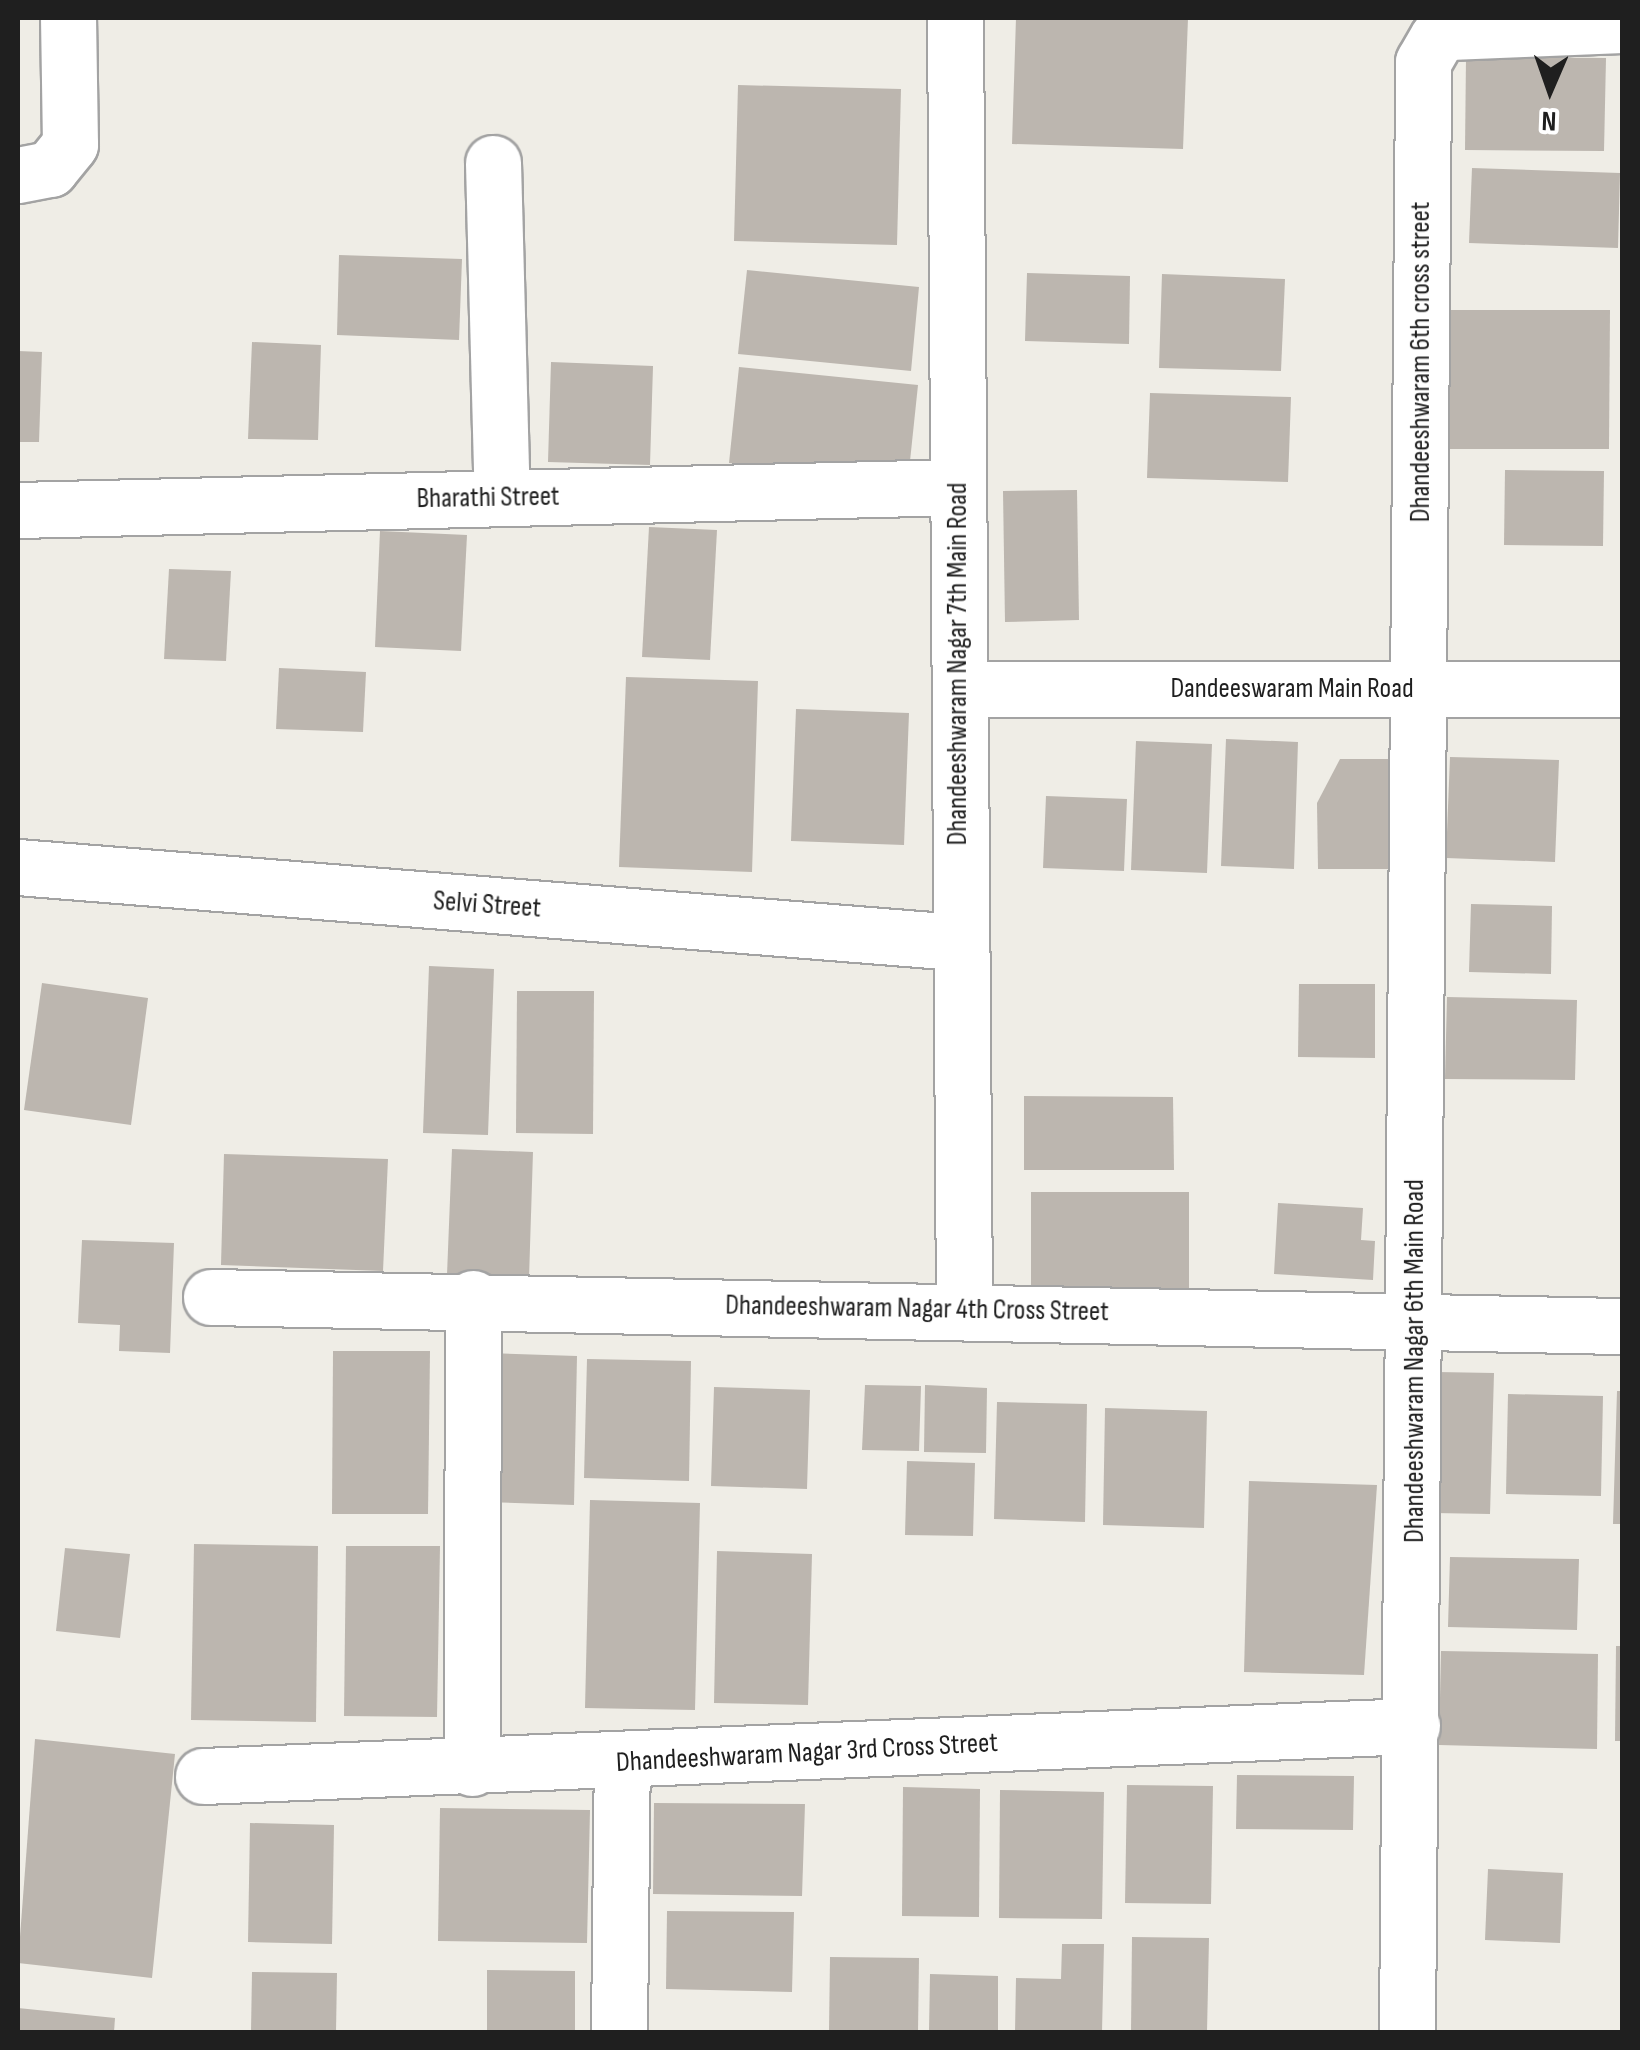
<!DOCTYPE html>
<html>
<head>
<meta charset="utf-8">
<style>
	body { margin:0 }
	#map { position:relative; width:1640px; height:2050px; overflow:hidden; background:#efede6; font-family:"Sofia Sans Condensed",sans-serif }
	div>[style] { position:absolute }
	.building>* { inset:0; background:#bcb6af }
	.roads { filter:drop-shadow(2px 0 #a3a3a3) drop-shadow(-2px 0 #a3a3a3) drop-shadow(0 2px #a3a3a3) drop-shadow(0 -2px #a3a3a3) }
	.minor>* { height:55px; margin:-27.5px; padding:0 27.5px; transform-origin:27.5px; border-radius:27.5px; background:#fff }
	span { translate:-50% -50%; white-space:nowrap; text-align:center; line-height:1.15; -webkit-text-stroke:8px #fff; paint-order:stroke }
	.street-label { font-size:28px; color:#1f1f1f }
	.frame { position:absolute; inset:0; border:20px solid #1f1f1f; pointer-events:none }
	.north { position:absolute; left:1500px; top:40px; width:100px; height:100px; -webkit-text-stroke:8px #fff; paint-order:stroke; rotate:182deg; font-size:28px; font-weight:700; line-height:40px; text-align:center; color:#1f1f1f }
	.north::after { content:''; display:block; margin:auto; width:35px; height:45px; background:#1f1f1f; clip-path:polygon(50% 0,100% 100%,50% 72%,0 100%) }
</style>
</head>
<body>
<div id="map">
	<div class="building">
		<i style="clip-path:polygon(1016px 18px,1188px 18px,1183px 149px,1012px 144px)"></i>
		<i style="clip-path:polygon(1466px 57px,1606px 58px,1604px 151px,1465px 150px)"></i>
		<i style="clip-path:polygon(738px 85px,901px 89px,897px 245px,734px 241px)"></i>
		<i style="clip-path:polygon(1472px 168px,1620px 173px,1618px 248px,1469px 243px)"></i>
		<i style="clip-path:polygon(339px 255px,462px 259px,459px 340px,337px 335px)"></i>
		<i style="clip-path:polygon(747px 270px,919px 287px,911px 371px,738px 354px)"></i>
		<i style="clip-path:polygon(1027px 273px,1130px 276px,1129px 344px,1025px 341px)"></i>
		<i style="clip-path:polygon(1162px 274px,1285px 279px,1281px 371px,1159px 368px)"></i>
		<i style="clip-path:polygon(1442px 310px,1610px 310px,1609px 449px,1442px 449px)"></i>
		<i style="clip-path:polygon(252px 342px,321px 345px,318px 440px,248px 439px)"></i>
		<i style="clip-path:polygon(18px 351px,42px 352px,39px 442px,18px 442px)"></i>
		<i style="clip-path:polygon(551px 362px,653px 366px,650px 465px,548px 462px)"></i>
		<i style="clip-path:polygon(739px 367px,918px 385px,908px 480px,729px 463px)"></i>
		<i style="clip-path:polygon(1150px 393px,1291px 397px,1288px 482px,1147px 478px)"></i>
		<i style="clip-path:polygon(1505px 470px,1604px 471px,1603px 546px,1504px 545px)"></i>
		<i style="clip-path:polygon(1077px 490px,1079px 620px,1005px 622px,1003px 491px)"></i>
		<i style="clip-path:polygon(649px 527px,717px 530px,710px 660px,642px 657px)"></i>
		<i style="clip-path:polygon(380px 531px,467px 535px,461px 651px,375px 647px)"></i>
		<i style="clip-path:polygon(169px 569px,231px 571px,226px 661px,164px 659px)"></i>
		<i style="clip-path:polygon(279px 668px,366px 672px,363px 732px,276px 729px)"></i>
		<i style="clip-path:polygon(626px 677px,758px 681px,752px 872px,619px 867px)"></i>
		<i style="clip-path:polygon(796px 709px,909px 713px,904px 845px,791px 841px)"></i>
		<i style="clip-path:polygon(1226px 739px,1298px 742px,1294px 869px,1221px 866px)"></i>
		<i style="clip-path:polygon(1136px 741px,1212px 744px,1207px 873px,1131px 870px)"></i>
		<i style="clip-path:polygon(1450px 757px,1559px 760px,1555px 862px,1446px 858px)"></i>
		<i style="clip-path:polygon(1340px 759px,1400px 759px,1400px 869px,1318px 869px,1317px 803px)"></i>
		<i style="clip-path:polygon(1046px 796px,1127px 799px,1124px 871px,1043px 868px)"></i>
		<i style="clip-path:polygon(1471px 904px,1552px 906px,1551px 974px,1469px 972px)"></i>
		<i style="clip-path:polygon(429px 966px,494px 969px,488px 1135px,423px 1133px)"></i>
		<i style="clip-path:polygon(42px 983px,148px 998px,131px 1125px,24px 1110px)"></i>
		<i style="clip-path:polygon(1299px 984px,1375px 984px,1375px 1058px,1298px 1057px)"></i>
		<i style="clip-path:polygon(517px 991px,594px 991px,593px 1134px,516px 1133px)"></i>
		<i style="clip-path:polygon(1447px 997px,1577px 1000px,1575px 1080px,1445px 1079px)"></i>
		<i style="clip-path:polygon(1024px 1096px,1173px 1097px,1174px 1170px,1024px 1170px)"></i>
		<i style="clip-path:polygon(452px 1149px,533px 1152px,529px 1278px,447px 1275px)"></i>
		<i style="clip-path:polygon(224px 1154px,388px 1159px,383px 1271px,221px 1265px)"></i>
		<i style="clip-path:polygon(1031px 1192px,1189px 1192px,1189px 1289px,1031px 1289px)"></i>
		<i style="clip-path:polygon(1278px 1203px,1363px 1208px,1361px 1240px,1375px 1241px,1373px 1280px,1274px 1274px)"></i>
		<i style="clip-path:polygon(82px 1240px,174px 1243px,170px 1353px,119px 1351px,120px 1325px,78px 1323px)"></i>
		<i style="clip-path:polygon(333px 1351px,430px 1351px,428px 1514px,332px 1514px)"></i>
		<i style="clip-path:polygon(488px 1353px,577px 1356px,574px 1505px,484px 1502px)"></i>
		<i style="clip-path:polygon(587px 1359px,691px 1361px,689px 1481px,584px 1478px)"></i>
		<i style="clip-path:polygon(1437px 1372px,1494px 1373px,1490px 1514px,1434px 1513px)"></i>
		<i style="clip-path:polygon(865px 1385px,921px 1386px,919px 1451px,862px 1450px)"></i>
		<i style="clip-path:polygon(925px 1385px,987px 1388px,986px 1453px,924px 1452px)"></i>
		<i style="clip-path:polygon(714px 1387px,810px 1390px,807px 1489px,711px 1486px)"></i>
		<i style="clip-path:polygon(1617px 1391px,1622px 1391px,1622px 1524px,1613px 1524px)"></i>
		<i style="clip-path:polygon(1508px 1394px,1603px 1396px,1601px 1496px,1506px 1494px)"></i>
		<i style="clip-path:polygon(997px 1402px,1087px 1404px,1085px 1522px,994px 1519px)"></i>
		<i style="clip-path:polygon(1105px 1408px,1207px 1411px,1204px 1528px,1103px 1525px)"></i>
		<i style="clip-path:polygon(907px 1461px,975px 1463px,973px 1536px,905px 1535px)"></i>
		<i style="clip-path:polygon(1249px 1481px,1377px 1485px,1364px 1675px,1244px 1672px)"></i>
		<i style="clip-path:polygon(590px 1500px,700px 1503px,695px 1710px,585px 1708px)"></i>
		<i style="clip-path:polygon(194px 1544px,318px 1546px,316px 1722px,191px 1720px)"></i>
		<i style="clip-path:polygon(346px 1546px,440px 1546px,437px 1717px,344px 1716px)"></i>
		<i style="clip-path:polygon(65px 1548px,130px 1554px,120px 1638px,56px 1631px)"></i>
		<i style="clip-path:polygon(717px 1551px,812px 1554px,808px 1705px,714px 1703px)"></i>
		<i style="clip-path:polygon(1450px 1557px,1579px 1559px,1577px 1630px,1448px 1627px)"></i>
		<i style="clip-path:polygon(1616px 1646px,1622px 1646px,1622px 1741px,1615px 1741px)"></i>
		<i style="clip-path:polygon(1441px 1651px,1598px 1654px,1597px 1749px,1439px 1745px)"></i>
		<i style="clip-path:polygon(35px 1739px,175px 1754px,152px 1978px,18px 1963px)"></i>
		<i style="clip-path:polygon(1237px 1775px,1354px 1776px,1353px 1830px,1236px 1829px)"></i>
		<i style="clip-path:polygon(1127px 1785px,1213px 1786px,1211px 1904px,1125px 1903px)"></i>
		<i style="clip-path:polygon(903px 1787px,980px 1789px,979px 1917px,902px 1916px)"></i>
		<i style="clip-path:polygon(1000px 1790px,1104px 1792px,1102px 1919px,999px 1918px)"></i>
		<i style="clip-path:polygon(654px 1803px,805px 1804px,802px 1896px,653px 1894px)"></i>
		<i style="clip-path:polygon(440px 1808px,590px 1810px,587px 1943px,438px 1941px)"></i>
		<i style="clip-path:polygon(250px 1823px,334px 1825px,332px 1944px,248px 1942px)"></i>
		<i style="clip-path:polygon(1488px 1869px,1563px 1873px,1560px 1943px,1485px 1940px)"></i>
		<i style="clip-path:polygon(667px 1911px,794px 1912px,792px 1992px,666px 1989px)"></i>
		<i style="clip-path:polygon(1132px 1937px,1209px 1938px,1207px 2032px,1131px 2032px)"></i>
		<i style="clip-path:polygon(1062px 1944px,1104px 1944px,1102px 2032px,1015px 2032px,1016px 1978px,1061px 1979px)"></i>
		<i style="clip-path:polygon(830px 1957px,919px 1958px,918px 2032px,829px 2032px)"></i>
		<i style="clip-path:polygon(487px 1970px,575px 1971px,575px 2032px,487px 2032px)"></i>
		<i style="clip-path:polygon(252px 1972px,337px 1973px,336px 2032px,251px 2032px)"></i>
		<i style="clip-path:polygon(930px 1974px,998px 1976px,998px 2032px,929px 2032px)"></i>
		<i style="clip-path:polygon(18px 2008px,115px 2018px,114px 2032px,18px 2032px)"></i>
	</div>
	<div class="roads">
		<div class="minor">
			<i style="left:955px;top:18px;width:1292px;rotate:89.6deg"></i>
			<i style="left:493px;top:163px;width:335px;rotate:88.5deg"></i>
			<i style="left:18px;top:175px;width:33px;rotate:-11deg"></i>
			<i style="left:50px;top:169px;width:32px;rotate:-51deg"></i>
			<i style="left:70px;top:144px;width:126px;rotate:-90.9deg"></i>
			<i style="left:18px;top:510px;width:940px;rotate:-1.4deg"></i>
			<i style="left:962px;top:689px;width:660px"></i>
			<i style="left:18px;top:867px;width:942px;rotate:4.57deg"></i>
			<i style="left:211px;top:1297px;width:1411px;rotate:1.18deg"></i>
			<i style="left:472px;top:1768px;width:470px;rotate:-89.9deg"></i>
			<i style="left:203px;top:1776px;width:1210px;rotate:-2.37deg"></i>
			<i style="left:619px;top:2032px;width:271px;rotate:-89.4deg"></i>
			<i style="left:1407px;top:2032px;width:1970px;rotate:-89.53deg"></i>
			<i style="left:1423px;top:62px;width:28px;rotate:-60deg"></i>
			<i style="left:1437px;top:38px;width:13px;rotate:-27deg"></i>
			<i style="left:1449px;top:32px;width:173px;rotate:-2.3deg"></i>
		</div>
	</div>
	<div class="street-label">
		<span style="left:1421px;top:362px;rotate:-90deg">Dhandeeshwaram 6th cross street</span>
		<span style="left:488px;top:498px;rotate:-1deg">Bharathi Street</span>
		<span style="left:958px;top:664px;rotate:-90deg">Dhandeeshwaram Nagar 7th Main Road</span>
		<span style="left:1292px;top:689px">Dandeeswaram Main Road</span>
		<span style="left:487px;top:905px;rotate:4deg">Selvi Street</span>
		<span style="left:917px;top:1309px;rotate:1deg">Dhandeeshwaram Nagar 4th Cross Street</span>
		<span style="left:1415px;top:1361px;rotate:-90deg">Dhandeeshwaram Nagar 6th Main Road</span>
		<span style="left:807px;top:1753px;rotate:-3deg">Dhandeeshwaram Nagar 3rd Cross Street</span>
	</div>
	<div class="frame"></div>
	<div class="north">N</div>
</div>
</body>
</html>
